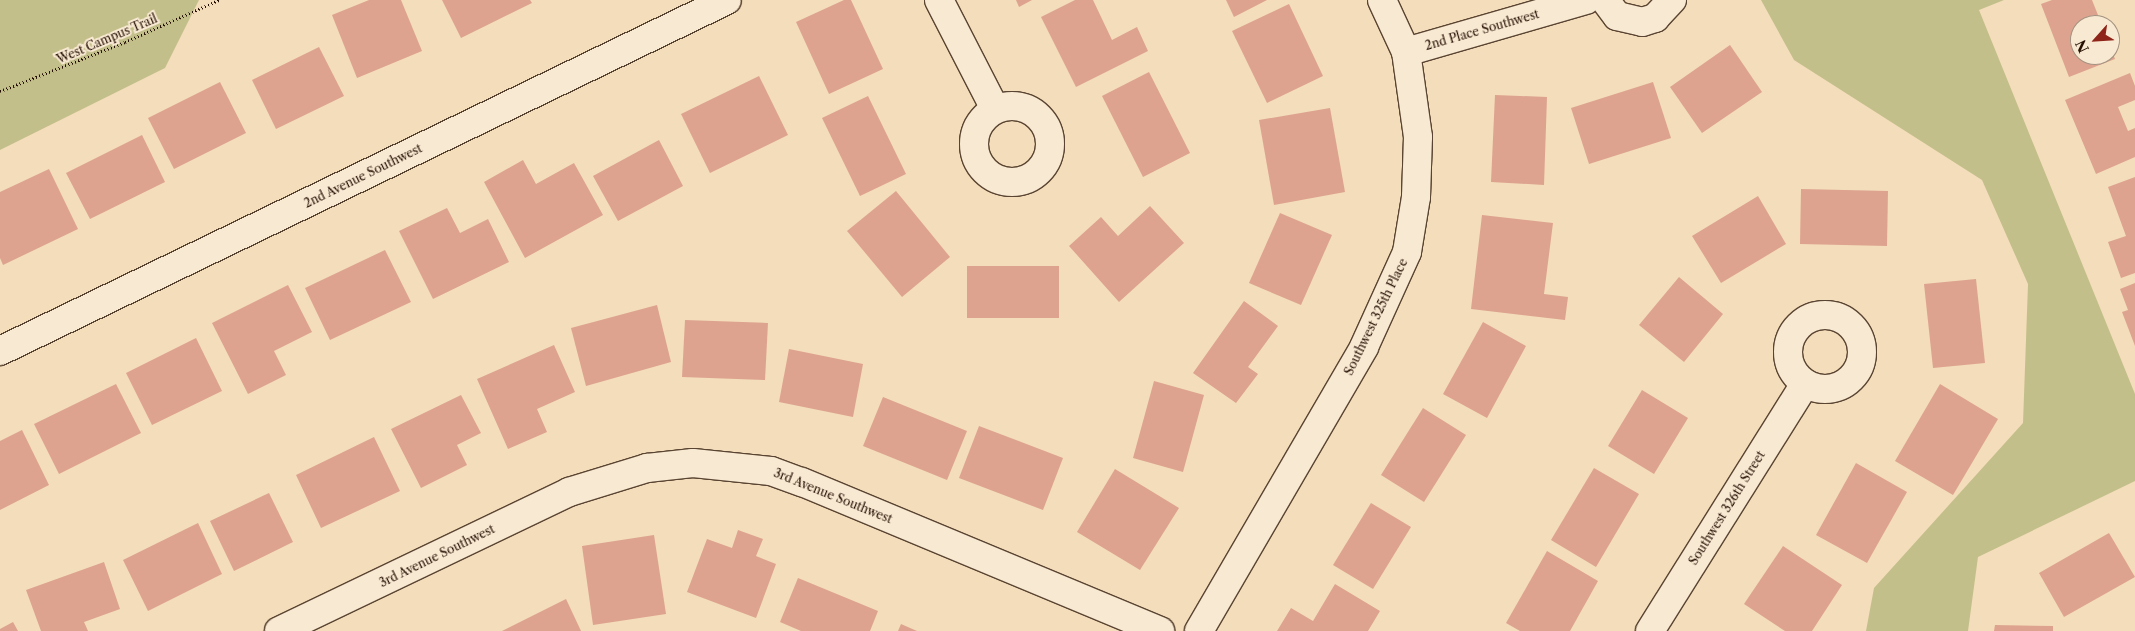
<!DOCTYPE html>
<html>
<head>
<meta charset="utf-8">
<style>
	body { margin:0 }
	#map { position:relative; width:2135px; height:631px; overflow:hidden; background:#f4ddba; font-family:"Libre Caslon Text",serif }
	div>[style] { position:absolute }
	.green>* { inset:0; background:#c3bf8a }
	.building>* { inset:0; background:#dda38f }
	.path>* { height:3px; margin-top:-1.5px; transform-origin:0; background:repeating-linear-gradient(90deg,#271104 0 1px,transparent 0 3.5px) }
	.roads { filter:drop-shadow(1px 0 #5a4432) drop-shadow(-1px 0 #5a4432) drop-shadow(0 1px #5a4432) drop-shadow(0 -1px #5a4432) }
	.street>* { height:28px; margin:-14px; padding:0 14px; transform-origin:14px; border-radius:14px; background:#f8e9d2 }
	.street>.ring { margin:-14px; padding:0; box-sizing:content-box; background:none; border:28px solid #f8e9d2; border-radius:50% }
	span { translate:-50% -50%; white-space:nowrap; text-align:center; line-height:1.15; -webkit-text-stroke:4px #f8e9d2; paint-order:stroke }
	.street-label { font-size:12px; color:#271104 }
	.north { position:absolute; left:2070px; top:15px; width:50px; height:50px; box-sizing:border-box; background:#f8e9d2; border:1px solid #a49380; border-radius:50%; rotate:244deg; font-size:14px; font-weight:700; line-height:20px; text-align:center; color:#271104 }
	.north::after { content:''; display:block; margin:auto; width:18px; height:22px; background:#8f2418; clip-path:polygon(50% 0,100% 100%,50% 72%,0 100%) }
</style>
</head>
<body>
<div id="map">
	<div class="green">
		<i style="clip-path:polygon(0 0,199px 0,165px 68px,0 150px)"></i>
		<i style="clip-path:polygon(1761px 0,2004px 0,1979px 10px,2135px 394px,2135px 481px,1978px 557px,1968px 631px,1866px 631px,1874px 588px,2023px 423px,2028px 284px,1982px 180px,1794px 60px)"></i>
	</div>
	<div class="building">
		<i style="clip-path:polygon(369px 0,401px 0,422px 51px,357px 78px,332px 15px)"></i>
		<i style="clip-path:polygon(442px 0,530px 0,532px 3px,461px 38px)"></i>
		<i style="clip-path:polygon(844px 0,851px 0,883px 69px,829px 94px,796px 22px)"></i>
		<i style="clip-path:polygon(1016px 0,1032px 0,1019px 7px)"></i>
		<i style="clip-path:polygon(1075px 0,1093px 0,1112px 40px,1137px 27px,1148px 51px,1076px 87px,1041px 17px)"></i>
		<i style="clip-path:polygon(1226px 0,1267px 0,1234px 17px)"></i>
		<i style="clip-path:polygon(2052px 0,2092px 0,2102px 25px,2080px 25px,2080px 55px,2110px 55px,2110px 46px,2115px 59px,2069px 77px,2041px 4px)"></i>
		<i style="clip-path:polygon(1289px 4px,1323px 76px,1267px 103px,1232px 31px)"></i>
		<i style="clip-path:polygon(1730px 45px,1762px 92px,1702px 133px,1670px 87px)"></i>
		<i style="clip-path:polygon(319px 47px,344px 96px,276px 129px,252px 80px)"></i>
		<i style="clip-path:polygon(1149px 72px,1190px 153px,1143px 177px,1102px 96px)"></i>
		<i style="clip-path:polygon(2130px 73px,2135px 86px,2135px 100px,2118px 107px,2128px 131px,2135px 128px,2135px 157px,2096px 174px,2065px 100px)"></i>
		<i style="clip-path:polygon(759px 76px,788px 135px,710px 173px,681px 114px)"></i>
		<i style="clip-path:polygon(220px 82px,246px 133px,174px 169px,148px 118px)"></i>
		<i style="clip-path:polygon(1653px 82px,1671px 138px,1589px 164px,1571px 108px)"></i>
		<i style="clip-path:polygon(1495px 95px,1547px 97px,1544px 185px,1491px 182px)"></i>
		<i style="clip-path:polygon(868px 96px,906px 174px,860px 196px,822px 118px)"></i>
		<i style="clip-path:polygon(1330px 108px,1345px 192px,1274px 205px,1259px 120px)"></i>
		<i style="clip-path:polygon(142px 135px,165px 182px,90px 219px,66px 173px)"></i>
		<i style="clip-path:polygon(659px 140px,683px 186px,618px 221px,593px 176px)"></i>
		<i style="clip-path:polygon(523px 160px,536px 184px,574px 163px,603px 215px,525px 258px,484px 182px)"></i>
		<i style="clip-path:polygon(49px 169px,78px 229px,3px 265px,0 258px,0 192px)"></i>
		<i style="clip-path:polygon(2135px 177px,2135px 273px,2121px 278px,2108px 242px,2126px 236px,2108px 187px)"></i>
		<i style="clip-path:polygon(1801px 189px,1888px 191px,1887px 246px,1800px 244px)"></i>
		<i style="clip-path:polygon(896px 191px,950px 257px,902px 297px,847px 231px)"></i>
		<i style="clip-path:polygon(1758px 196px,1786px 244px,1721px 283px,1692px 236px)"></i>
		<i style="clip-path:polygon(1150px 206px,1184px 243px,1119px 302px,1069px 246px,1101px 217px,1118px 236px)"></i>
		<i style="clip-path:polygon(447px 208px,460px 233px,488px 219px,509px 262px,433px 299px,399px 231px)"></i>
		<i style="clip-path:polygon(1280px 213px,1332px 235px,1301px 305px,1249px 283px)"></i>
		<i style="clip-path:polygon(1482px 215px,1553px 223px,1544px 294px,1568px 297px,1565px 320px,1471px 309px)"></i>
		<i style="clip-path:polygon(385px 250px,411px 302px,330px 340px,305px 288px)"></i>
		<i style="clip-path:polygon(967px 266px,1059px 266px,1059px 318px,967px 318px)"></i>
		<i style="clip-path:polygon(1679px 277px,1723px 314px,1684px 362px,1639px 325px)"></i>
		<i style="clip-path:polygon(1976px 279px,1985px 363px,1933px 368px,1924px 284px)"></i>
		<i style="clip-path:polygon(2135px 283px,2135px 346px,2122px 312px,2128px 310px,2120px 289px)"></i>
		<i style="clip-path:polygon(288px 285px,312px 332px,274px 351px,286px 375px,248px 394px,212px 323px)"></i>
		<i style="clip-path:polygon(1244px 301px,1278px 326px,1248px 367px,1258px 374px,1236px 403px,1193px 373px)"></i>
		<i style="clip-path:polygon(657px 305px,671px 362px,586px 386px,571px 328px)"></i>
		<i style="clip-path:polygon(685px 320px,768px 323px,765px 380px,682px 377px)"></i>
		<i style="clip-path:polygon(1483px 322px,1526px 346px,1487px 418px,1443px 394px)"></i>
		<i style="clip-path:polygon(196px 338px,222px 391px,152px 425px,126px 373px)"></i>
		<i style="clip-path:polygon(554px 345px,575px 392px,537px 409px,547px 432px,508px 449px,477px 379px)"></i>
		<i style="clip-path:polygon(789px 349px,863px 364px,853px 417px,779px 402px)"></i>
		<i style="clip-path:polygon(1154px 381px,1204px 395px,1183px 472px,1133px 458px)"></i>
		<i style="clip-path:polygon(116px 384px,141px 433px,59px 474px,34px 424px)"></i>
		<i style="clip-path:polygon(1940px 384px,1998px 419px,1953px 495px,1895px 461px)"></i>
		<i style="clip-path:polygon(1642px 390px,1688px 418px,1654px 474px,1608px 446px)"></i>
		<i style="clip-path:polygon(461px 395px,481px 433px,457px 445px,467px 465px,421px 488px,391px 429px)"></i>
		<i style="clip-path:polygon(883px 397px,967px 431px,947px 480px,863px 446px)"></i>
		<i style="clip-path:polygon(1423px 408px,1466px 435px,1424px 502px,1381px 475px)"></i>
		<i style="clip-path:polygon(979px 426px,1063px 458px,1043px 510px,959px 478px)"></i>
		<i style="clip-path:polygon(22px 430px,49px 485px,0 510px,0 441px)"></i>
		<i style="clip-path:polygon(374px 437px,400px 491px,321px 528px,296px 475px)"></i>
		<i style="clip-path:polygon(1856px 463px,1907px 492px,1867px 563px,1816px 535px)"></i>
		<i style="clip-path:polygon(1594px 468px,1639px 494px,1596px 567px,1551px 540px)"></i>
		<i style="clip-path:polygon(1115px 469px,1179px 508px,1140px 570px,1077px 532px)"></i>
		<i style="clip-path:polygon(269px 493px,293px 542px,234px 571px,210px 521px)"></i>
		<i style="clip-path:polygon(1371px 503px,1411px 527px,1373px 589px,1333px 565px)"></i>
		<i style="clip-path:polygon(198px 523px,222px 574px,148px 611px,123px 560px)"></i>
		<i style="clip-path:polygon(738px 530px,763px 539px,756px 556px,776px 564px,756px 618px,687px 592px,707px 539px,732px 548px)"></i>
		<i style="clip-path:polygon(2109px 533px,2135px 577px,2064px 617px,2039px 573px)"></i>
		<i style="clip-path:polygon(654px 535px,666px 614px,593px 625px,582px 546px)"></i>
		<i style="clip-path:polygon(1783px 546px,1842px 585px,1812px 631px,1785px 631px,1744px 604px)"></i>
		<i style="clip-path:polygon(1547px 551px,1598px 581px,1570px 631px,1520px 631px,1506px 623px)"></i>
		<i style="clip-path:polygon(104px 562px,120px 609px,84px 622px,88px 631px,41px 631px,26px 590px)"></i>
		<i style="clip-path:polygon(798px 578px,878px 611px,870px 631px,801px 631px,780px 622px)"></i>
		<i style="clip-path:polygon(1335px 584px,1380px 611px,1368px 631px,1277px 631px,1291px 608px,1313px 621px)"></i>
		<i style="clip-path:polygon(566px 599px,581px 631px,502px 631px)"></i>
		<i style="clip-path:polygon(13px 622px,18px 631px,0 631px,0 629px)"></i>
		<i style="clip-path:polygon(901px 624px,917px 631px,898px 631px)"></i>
		<i style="clip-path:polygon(1995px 625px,2053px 626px,2053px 631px,1994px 631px)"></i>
	</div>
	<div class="path">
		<i style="left:0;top:91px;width:134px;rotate:-21.4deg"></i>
		<i style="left:125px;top:42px;width:103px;rotate:-24.1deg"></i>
	</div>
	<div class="roads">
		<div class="street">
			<i style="left:939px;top:0;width:123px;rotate:62.8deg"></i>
			<i style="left:1605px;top:0;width:20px;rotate:53deg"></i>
			<i style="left:1617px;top:16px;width:26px;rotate:13deg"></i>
			<i style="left:1642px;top:22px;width:14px;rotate:-17deg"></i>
			<i style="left:1655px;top:18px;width:25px;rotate:-47deg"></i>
			<i style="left:1406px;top:52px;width:187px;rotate:-16.1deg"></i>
			<i class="ring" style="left:974px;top:106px;width:48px;height:48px"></i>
			<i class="ring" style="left:1788px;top:315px;width:46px;height:46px"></i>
			<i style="left:0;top:351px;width:807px;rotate:-25.77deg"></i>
			<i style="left:279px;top:631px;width:322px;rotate:-25.6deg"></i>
			<i style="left:569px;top:492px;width:82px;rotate:-17.1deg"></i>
			<i style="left:647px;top:468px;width:46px;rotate:-6.2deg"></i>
			<i style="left:693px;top:463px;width:78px;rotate:5.9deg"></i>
			<i style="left:771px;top:471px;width:33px;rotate:20deg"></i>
			<i style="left:802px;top:482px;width:388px;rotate:22.6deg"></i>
			<i style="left:1199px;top:631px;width:328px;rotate:-59.8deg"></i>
			<i style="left:1364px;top:347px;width:104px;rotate:-65.6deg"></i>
			<i style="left:1407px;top:252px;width:56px;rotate:-80.7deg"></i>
			<i style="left:1416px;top:197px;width:60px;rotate:-88.1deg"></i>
			<i style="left:1418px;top:137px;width:86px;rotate:-98deg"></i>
			<i style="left:1406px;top:52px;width:57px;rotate:-114.8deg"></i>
			<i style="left:1650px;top:631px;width:292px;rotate:-57.9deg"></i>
		</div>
	</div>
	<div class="street-label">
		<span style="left:1482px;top:30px;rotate:-16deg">2nd Place Southwest</span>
		<span style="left:107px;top:39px;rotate:-23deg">West Campus Trail</span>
		<span style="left:363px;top:176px;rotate:-26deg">2nd Avenue Southwest</span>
		<span style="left:1376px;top:317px;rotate:-64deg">Southwest 325th Place</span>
		<span style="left:833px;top:496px;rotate:22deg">3rd Avenue Southwest</span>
		<span style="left:1727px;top:508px;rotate:-58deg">Southwest 326th Street</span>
		<span style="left:437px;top:556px;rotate:-26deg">3rd Avenue Southwest</span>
	</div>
	<div class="north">N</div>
</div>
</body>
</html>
